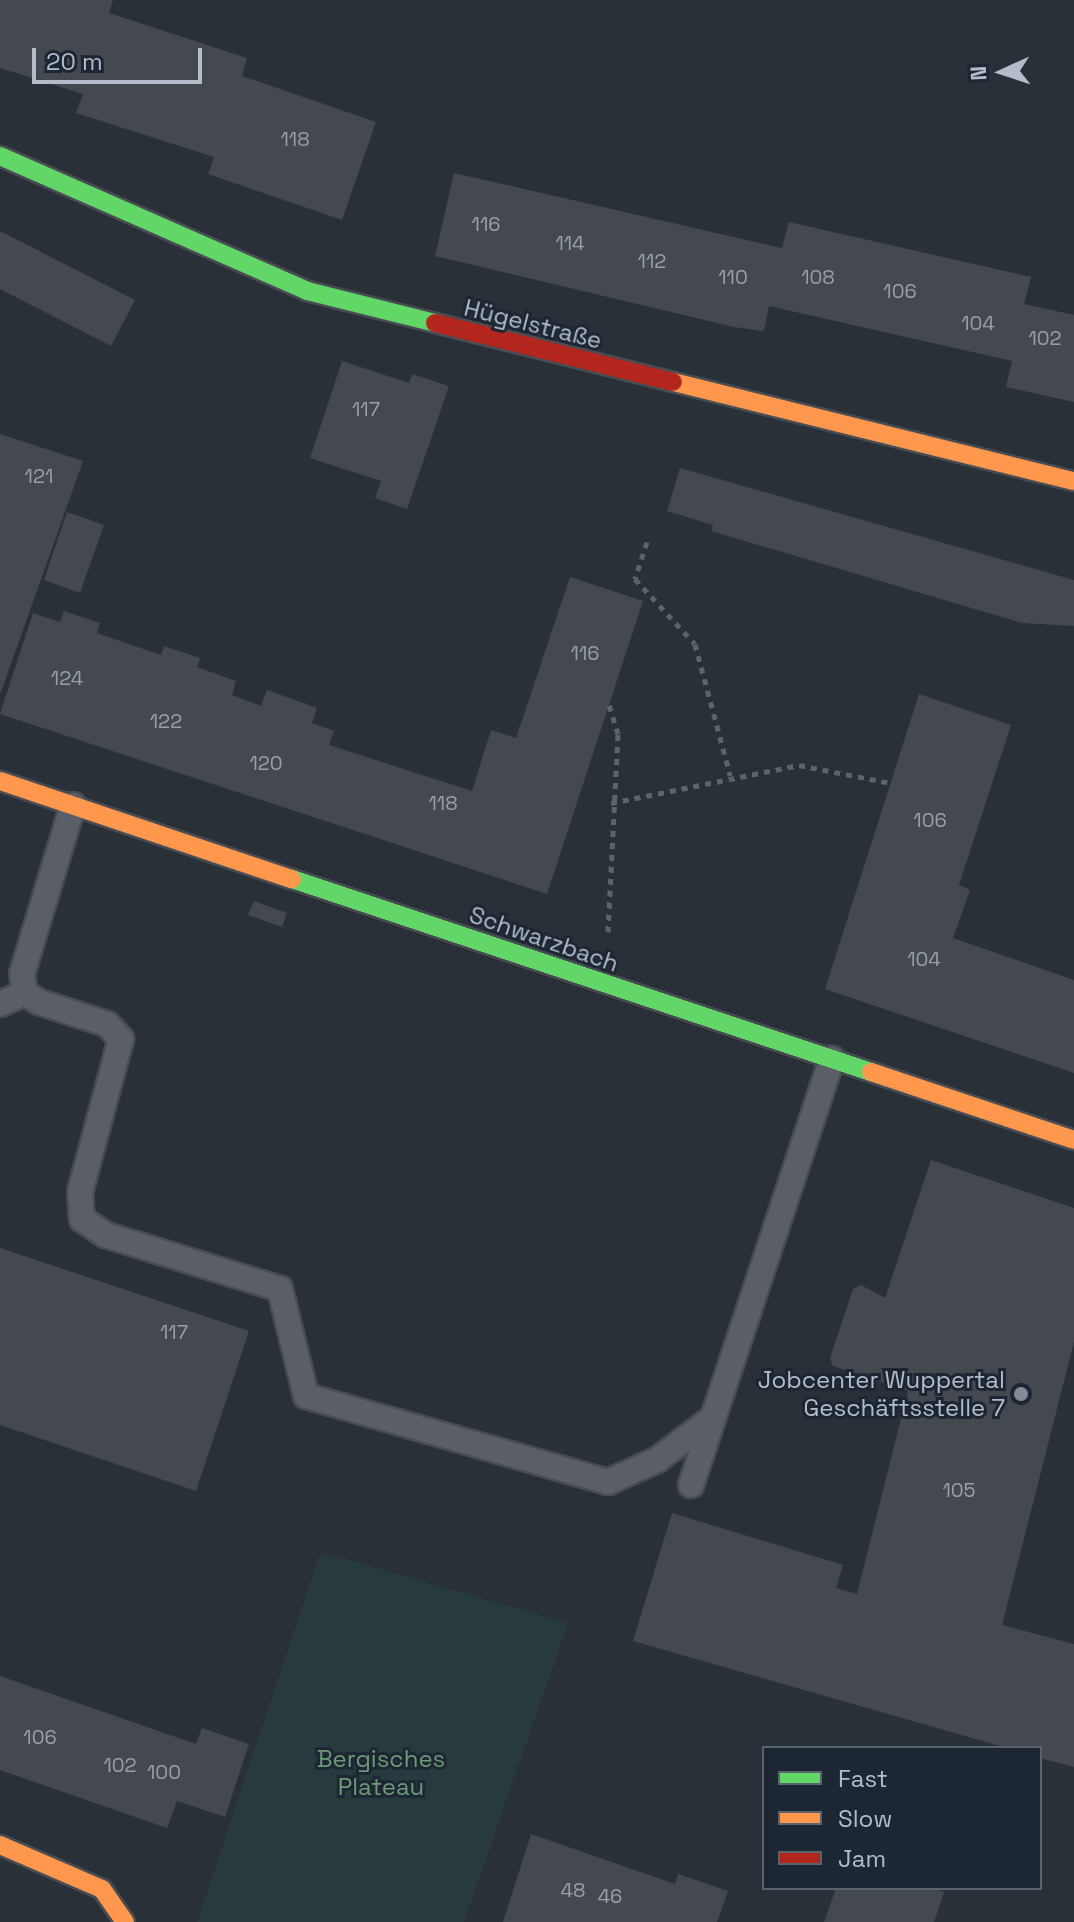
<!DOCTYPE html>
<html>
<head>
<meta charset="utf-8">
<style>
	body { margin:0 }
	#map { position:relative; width:1074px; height:1922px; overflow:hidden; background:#2a3038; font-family:"Space Grotesk",sans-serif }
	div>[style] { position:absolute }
	.green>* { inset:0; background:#273a3e }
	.building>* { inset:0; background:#444950 }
	.path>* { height:5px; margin-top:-2.5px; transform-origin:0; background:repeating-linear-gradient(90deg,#5d636a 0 6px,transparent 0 12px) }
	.roads { filter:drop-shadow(2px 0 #484c53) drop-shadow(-2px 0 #484c53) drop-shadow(0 2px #484c53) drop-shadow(0 -2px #484c53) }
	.lane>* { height:24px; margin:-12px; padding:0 12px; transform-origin:12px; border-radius:12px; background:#5a5e66 }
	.fast>* { height:18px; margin:-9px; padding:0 9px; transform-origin:9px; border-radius:9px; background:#63d668 }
	.slow>* { height:18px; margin:-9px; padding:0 9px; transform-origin:9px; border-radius:9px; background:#ff974d }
	.jam>* { height:18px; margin:-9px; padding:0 9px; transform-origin:9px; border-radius:9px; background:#b3261e }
	.dots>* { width:22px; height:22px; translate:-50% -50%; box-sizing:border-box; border:4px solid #1d2633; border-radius:50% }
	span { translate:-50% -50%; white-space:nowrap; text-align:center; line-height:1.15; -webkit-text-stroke:6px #1d2633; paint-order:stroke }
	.number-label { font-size:20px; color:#989fab }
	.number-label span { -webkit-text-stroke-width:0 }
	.street-label { font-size:24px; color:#b4bcc9 }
	.poi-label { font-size:24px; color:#b4bcc9 }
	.right { translate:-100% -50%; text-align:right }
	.park-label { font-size:24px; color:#6b9a76 }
	.legend { position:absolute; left:762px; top:1746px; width:280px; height:144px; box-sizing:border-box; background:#1d2633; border:2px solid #59626f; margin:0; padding:10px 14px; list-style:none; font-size:24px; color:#b4bcc9 }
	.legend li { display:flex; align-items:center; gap:16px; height:40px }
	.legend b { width:40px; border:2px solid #59626f }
	.north { position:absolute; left:962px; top:32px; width:80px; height:80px; -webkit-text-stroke:6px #1d2633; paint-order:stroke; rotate:267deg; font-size:22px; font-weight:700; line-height:32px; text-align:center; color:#b4bcc9 }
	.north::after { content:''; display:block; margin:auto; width:28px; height:36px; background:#b4bcc9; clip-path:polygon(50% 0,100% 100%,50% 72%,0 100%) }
	.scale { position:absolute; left:32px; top:48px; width:170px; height:36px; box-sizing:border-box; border:4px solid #b4bcc9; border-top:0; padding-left:10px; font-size:24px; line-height:28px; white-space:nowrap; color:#b4bcc9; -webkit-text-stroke:6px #1d2633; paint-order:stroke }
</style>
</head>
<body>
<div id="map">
	<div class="green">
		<i style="clip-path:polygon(321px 1552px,568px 1623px,464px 1922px,197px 1922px)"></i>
	</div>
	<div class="building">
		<i style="clip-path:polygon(0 0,113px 0,109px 13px,247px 58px,242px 76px,376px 122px,342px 220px,208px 174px,214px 157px,76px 113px,83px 94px,0 68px)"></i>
		<i style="clip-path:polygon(454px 173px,782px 248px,789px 222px,1031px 277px,1024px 304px,1074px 315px,1074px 402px,1006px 387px,1012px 361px,769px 306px,764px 331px,734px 327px,435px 256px)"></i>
		<i style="clip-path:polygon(0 231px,135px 300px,111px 346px,0 289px)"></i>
		<i style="clip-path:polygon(342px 361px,409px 383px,412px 374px,449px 386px,407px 509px,375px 498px,381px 481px,310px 458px)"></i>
		<i style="clip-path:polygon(0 434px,83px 461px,1px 692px,0 692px)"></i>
		<i style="clip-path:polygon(680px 468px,1074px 580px,1074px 626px,1022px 623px,711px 531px,713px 525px,667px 511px)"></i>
		<i style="clip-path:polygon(67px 512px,104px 525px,80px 593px,44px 580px)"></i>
		<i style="clip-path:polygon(570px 577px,643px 601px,547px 894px,0 714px,33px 613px,60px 622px,64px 611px,100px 623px,97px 633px,161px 655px,164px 646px,200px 658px,197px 667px,236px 681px,232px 695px,261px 706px,267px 690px,317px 708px,312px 723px,334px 731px,329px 745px,472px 791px,491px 730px,516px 738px)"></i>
		<i style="clip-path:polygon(919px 694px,1011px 725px,959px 885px,970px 890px,953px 938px,1074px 980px,1074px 1073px,825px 989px)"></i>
		<i style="clip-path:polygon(254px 901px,287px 913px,282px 927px,248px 915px)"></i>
		<i style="clip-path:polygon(931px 1160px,1074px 1208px,1074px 1342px,1002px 1625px,1074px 1644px,1074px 1767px,1040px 1758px,1040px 1748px,1007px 1748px,633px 1641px,672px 1513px,843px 1565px,836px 1588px,857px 1594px,908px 1391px,833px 1366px,830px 1358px,853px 1289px,861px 1285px,885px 1298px)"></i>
		<i style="clip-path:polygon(0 1248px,249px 1331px,196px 1491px,0 1425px)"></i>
		<i style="clip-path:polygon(0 1676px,196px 1744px,202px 1728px,249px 1744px,225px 1817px,177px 1801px,167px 1828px,0 1770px)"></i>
		<i style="clip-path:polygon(531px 1834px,675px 1884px,678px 1874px,728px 1891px,717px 1922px,503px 1922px)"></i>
		<i style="clip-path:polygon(836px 1888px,932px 1888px,944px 1892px,934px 1922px,824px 1922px)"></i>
	</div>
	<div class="path">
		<i style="left:647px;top:542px;width:39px;rotate:108deg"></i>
		<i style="left:635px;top:579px;width:88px;rotate:47.3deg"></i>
		<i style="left:695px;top:644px;width:136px;rotate:75deg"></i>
		<i style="left:611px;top:803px;width:192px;rotate:-11.4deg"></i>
		<i style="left:799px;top:765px;width:94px;rotate:11.1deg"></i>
		<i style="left:608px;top:932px;width:198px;rotate:-87.1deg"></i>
		<i style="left:618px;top:734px;width:31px;rotate:-107deg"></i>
	</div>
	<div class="roads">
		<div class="lane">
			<i style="left:73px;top:805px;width:177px;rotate:106.8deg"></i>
			<i style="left:22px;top:974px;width:19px;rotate:81deg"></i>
			<i style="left:25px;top:993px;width:17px;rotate:33deg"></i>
			<i style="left:39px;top:1002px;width:71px;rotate:17.9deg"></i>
			<i style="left:107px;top:1024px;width:21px;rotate:47deg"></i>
			<i style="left:121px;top:1039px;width:158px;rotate:105deg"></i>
			<i style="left:80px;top:1192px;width:27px;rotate:86deg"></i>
			<i style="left:82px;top:1219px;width:29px;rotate:34deg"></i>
			<i style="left:106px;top:1235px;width:182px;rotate:17.2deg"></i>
			<i style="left:280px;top:1289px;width:110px;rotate:76.3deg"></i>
			<i style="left:306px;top:1396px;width:314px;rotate:15.9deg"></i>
			<i style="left:608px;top:1482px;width:54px;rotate:-24.2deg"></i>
			<i style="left:657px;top:1460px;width:70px;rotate:-36.9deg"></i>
			<i style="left:0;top:1004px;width:27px;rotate:-24deg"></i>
			<i style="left:691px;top:1485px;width:449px;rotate:-71.7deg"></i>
		</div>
		<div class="fast">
			<i style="left:0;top:156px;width:335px;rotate:23.7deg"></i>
			<i style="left:307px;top:291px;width:132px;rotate:14deg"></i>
			<i style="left:292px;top:879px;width:610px;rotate:18.43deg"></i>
		</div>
		<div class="slow">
			<i style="left:673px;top:382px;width:413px;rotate:13.9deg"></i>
			<i style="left:0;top:781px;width:308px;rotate:18.6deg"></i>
			<i style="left:871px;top:1072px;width:214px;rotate:18.5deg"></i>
			<i style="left:0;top:1845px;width:111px;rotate:23.3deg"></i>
			<i style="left:102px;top:1889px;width:40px;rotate:55.1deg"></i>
		</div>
		<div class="jam">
			<i style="left:435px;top:323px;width:245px;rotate:13.9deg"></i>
		</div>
	</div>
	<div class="dots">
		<i style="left:1021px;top:1394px;background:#848b96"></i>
	</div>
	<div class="number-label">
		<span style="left:295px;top:139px">118</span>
		<span style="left:486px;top:224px">116</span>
		<span style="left:570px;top:243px">114</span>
		<span style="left:652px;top:261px">112</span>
		<span style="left:733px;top:277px">110</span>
		<span style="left:818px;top:277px">108</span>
		<span style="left:900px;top:291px">106</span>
		<span style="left:978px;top:323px">104</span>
		<span style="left:1045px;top:338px">102</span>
		<span style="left:366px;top:409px">117</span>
		<span style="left:39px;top:476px">121</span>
		<span style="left:585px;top:653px">116</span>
		<span style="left:67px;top:678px">124</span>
		<span style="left:166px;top:721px">122</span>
		<span style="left:266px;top:763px">120</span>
		<span style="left:443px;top:803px">118</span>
		<span style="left:930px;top:820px">106</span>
		<span style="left:924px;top:959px">104</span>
		<span style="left:174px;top:1332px">117</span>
		<span style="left:959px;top:1490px">105</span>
		<span style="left:40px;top:1737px">106</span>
		<span style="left:120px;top:1765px">102</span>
		<span style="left:164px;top:1772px">100</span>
		<span style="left:573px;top:1890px">48</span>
		<span style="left:610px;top:1896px">46</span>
	</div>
	<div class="street-label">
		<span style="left:533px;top:324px;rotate:14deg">Hügelstraße</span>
		<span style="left:544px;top:939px;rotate:19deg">Schwarzbach</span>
	</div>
	<div class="poi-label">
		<span class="right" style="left:1005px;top:1394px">Jobcenter Wuppertal<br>Geschäftsstelle 7</span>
	</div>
	<div class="park-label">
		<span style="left:381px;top:1773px">Bergisches<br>Plateau</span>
	</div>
	<ul class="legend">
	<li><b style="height:10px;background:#63d668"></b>Fast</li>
	<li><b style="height:10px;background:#ff974d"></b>Slow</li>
	<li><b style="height:10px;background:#b3261e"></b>Jam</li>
	</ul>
	<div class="north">N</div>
	<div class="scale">20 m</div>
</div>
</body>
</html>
